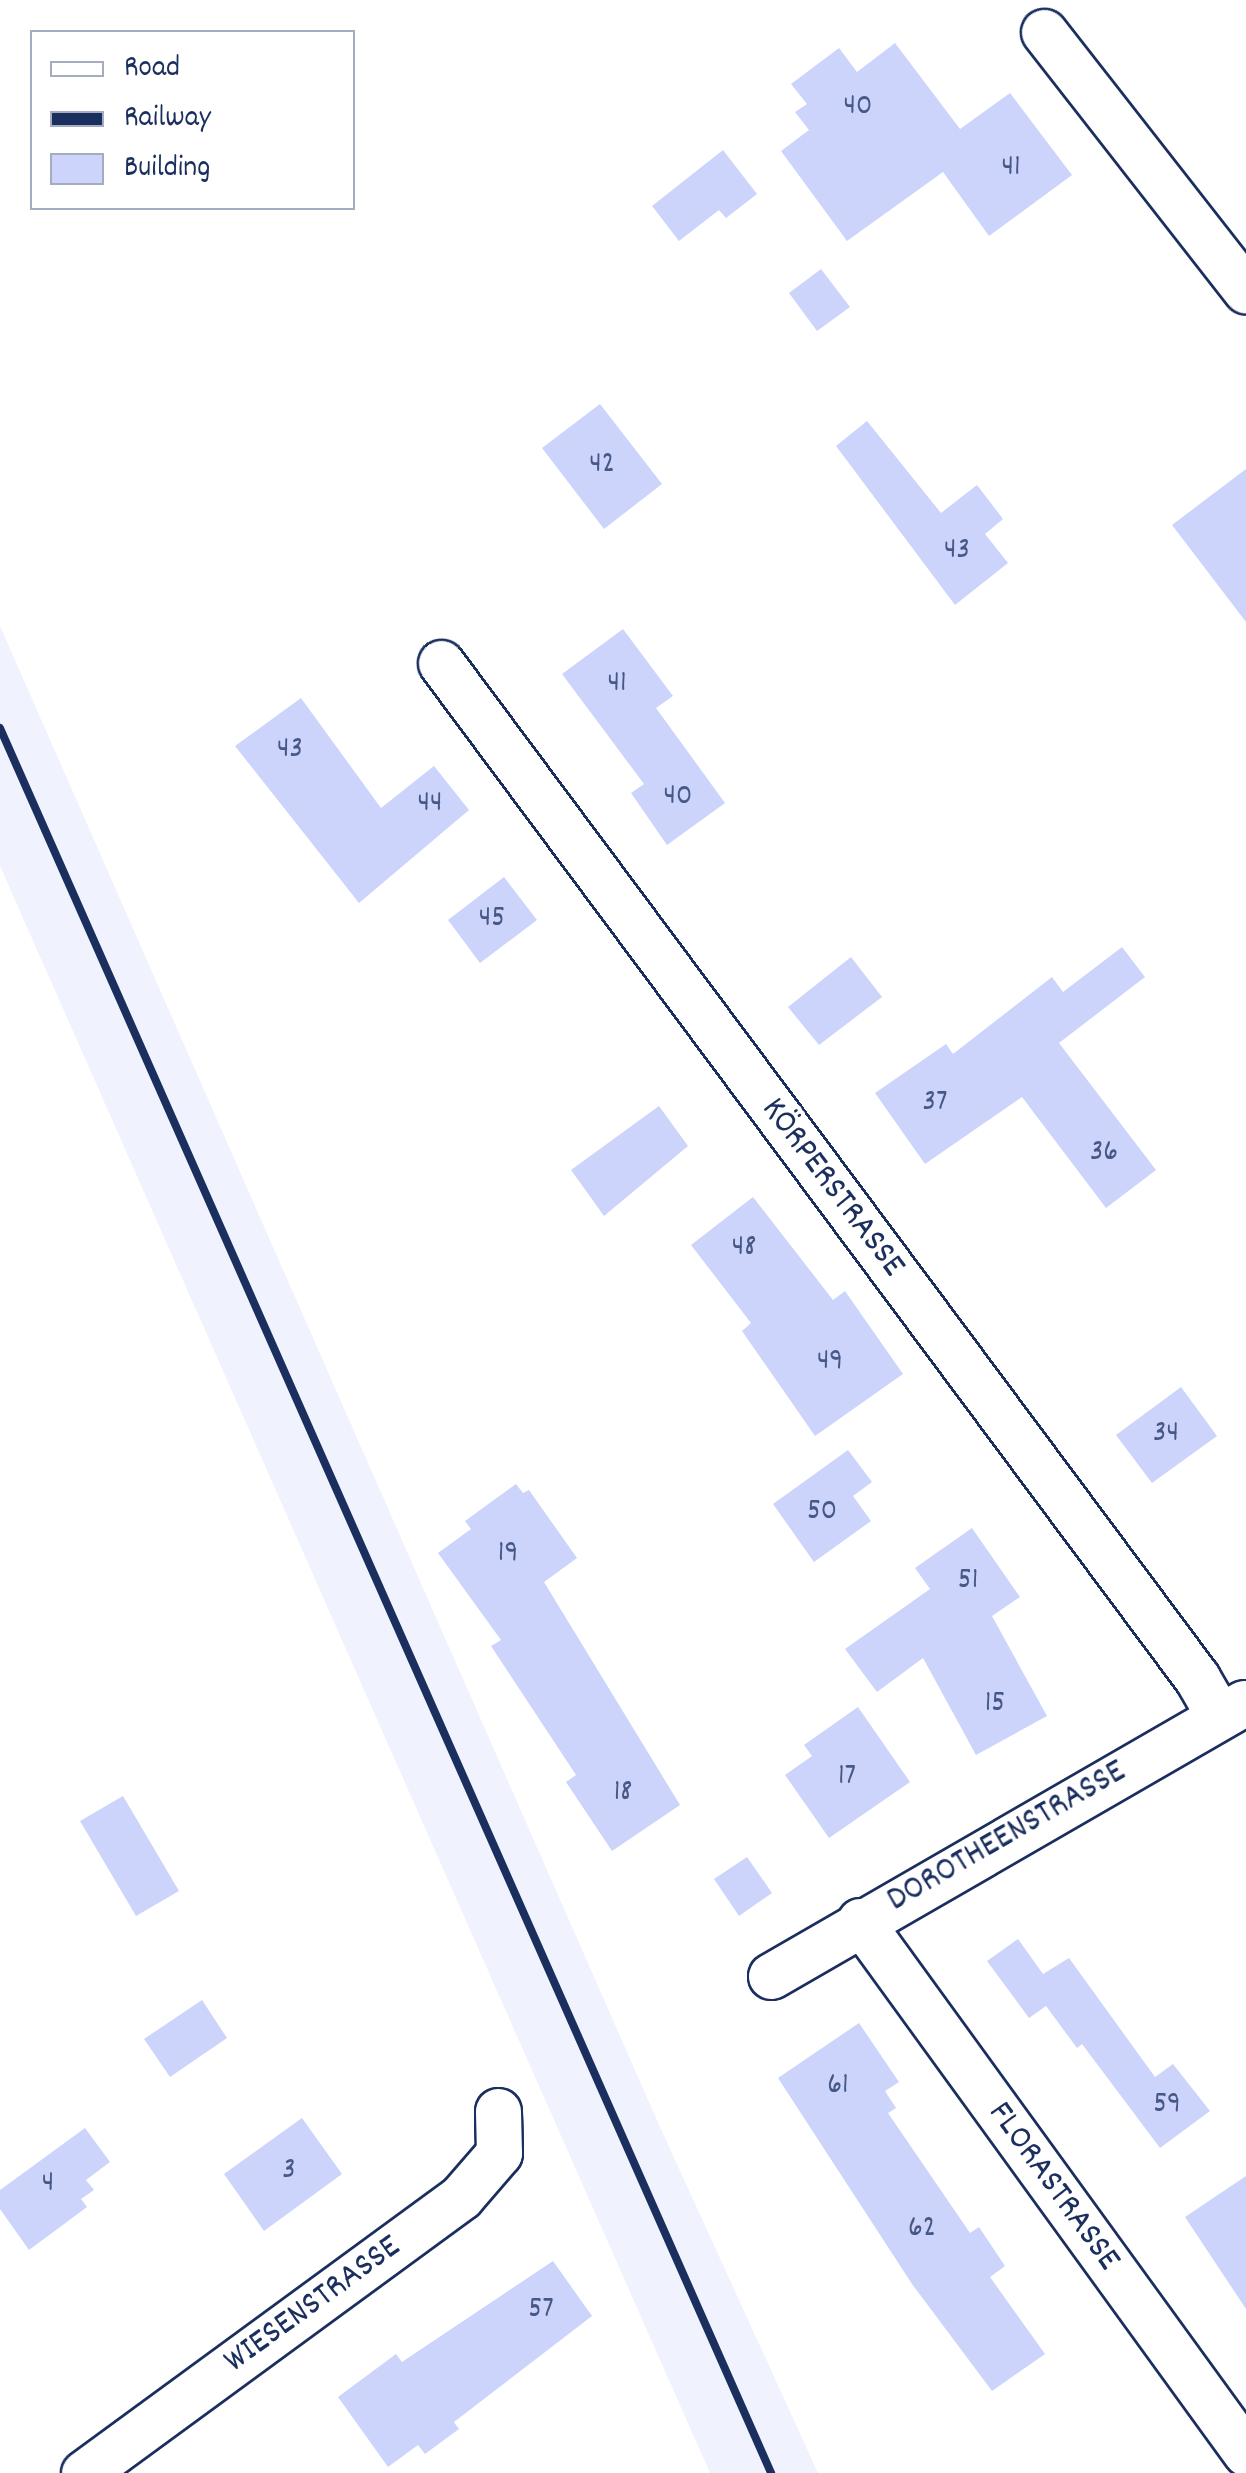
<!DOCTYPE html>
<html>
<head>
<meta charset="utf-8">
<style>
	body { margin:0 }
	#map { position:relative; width:1246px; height:2473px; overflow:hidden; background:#fff; font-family:Dekko,sans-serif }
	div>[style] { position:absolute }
	.built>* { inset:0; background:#f0f2fe }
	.building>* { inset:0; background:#ccd4fc }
	.roads { filter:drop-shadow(2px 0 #1b2f5e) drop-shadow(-2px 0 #1b2f5e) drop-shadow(0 2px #1b2f5e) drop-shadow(0 -2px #1b2f5e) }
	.street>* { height:45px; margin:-22.5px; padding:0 22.5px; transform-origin:22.5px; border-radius:22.5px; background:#fff }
	.rail>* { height:8px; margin:-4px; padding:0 4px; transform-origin:4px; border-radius:4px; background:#1b2f5e }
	span { translate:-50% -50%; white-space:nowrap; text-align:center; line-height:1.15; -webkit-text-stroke:8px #fff; paint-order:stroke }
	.number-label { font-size:30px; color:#475886 }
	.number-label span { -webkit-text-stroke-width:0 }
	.street-label { font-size:35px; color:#1b2f5e }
	.legend { position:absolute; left:30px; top:30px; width:325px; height:180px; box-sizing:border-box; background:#fff; border:2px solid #a4acbf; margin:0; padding:12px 18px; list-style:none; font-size:30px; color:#1b2f5e }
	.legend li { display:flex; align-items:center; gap:20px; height:50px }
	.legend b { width:50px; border:2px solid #a4acbf }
</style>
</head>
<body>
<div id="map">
	<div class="built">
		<i style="clip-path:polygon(0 626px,660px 2127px,818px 2473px,710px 2473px,0 866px)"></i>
	</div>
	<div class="building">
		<i style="clip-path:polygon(895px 43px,960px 129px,1010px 93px,1072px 175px,989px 236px,943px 172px,847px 241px,781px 151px,809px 130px,795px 112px,807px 104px,791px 84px,839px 48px,857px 72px)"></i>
		<i style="clip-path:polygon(723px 150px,757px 194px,726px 218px,719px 210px,679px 241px,652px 206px)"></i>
		<i style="clip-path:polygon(821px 269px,850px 307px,817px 331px,789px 293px)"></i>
		<i style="clip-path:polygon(600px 404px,662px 484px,604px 529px,542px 448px)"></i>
		<i style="clip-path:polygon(867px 421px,941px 513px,977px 485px,1003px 519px,985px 534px,1008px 563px,955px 605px,836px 446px)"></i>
		<i style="clip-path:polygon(1246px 469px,1246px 622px,1172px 525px)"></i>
		<i style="clip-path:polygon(623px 629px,673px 696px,656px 708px,725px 803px,667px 845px,631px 793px,644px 784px,562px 674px)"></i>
		<i style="clip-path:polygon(301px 698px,381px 808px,434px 766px,469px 810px,359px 903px,235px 746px)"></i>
		<i style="clip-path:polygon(504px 877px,537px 920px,480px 963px,448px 920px)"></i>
		<i style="clip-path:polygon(1122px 947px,1145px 977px,1059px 1043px,1156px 1170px,1106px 1208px,1022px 1097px,925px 1164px,875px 1093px,946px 1044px,953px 1054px,1052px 977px,1063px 992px)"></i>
		<i style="clip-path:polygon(851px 957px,882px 997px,819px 1045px,788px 1007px)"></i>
		<i style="clip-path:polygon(659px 1106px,688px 1146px,604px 1216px,571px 1170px)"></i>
		<i style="clip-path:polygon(753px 1197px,833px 1300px,845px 1291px,903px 1374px,815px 1436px,742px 1331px,751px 1323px,691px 1245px)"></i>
		<i style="clip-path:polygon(1181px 1387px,1217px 1436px,1152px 1483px,1116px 1435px)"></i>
		<i style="clip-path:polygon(848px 1450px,872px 1482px,853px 1496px,871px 1521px,814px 1562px,773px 1504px)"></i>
		<i style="clip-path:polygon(516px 1484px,523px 1493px,529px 1490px,577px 1558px,544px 1582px,680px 1805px,612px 1851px,566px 1782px,576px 1775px,491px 1646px,501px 1640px,438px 1553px,471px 1529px,465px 1521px)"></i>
		<i style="clip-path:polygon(972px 1528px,1020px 1597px,992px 1616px,1047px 1716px,976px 1755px,923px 1658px,877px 1692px,845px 1649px,930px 1589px,915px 1568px)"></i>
		<i style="clip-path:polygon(858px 1707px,910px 1782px,829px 1838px,785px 1775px,812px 1756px,804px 1745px)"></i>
		<i style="clip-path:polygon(123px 1796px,179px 1891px,136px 1916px,80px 1821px)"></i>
		<i style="clip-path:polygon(747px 1857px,772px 1893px,739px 1916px,714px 1879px)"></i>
		<i style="clip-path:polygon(1018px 1939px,1043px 1974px,1069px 1958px,1155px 2077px,1173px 2064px,1210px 2111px,1160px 2148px,1082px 2044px,1077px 2048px,1046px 2006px,1029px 2018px,987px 1961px)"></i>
		<i style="clip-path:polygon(202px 2000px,227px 2038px,170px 2077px,144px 2039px)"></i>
		<i style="clip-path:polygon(859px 2023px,899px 2082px,885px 2091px,896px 2108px,888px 2113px,970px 2233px,979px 2227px,1005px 2266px,990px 2277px,1045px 2354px,992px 2391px,912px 2284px,778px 2078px)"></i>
		<i style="clip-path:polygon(302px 2118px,342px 2174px,264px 2231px,224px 2174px)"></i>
		<i style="clip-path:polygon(85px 2128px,110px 2162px,86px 2180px,94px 2190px,81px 2199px,87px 2207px,29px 2250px,0 2209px,0 2190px)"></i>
		<i style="clip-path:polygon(1246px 2176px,1246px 2309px,1185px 2217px)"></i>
		<i style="clip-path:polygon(553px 2261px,592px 2316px,454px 2422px,459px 2429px,425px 2454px,418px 2445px,388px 2467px,338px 2397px,396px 2354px,402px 2362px)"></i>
	</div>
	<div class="roads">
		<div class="street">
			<i style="left:1044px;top:32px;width:328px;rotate:52deg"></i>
			<i style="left:441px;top:663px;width:1266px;rotate:53.32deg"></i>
			<i style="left:1197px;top:1678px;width:44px;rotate:59.9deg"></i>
			<i style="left:860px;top:1921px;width:657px;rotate:54.04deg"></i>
			<i style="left:771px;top:1976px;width:546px;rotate:-29.99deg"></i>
			<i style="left:84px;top:2473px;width:467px;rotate:-36.2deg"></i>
			<i style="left:461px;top:2197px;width:58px;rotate:-49.2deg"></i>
			<i style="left:499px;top:2153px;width:42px;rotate:-91.4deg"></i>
		</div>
	</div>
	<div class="rail">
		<i style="left:0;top:728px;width:1908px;rotate:66.16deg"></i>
	</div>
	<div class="number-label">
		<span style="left:858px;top:108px">40</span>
		<span style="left:1011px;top:169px">41</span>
		<span style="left:602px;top:466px">42</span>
		<span style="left:957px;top:552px">43</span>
		<span style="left:617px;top:685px">41</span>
		<span style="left:290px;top:751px">43</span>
		<span style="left:678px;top:798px">40</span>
		<span style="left:430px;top:805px">44</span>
		<span style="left:492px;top:920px">45</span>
		<span style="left:935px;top:1104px">37</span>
		<span style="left:1104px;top:1154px">36</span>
		<span style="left:744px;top:1249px">48</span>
		<span style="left:830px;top:1363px">49</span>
		<span style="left:1166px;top:1435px">34</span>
		<span style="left:822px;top:1513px">50</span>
		<span style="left:508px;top:1555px">19</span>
		<span style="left:968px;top:1582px">51</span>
		<span style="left:995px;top:1705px">15</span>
		<span style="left:847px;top:1778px">17</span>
		<span style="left:623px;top:1794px">18</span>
		<span style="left:838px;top:2087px">61</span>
		<span style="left:1167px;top:2106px">59</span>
		<span style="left:289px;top:2172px">3</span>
		<span style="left:48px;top:2185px">4</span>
		<span style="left:922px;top:2230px">62</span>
		<span style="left:541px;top:2311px">57</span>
	</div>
	<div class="street-label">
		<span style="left:832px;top:1188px;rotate:53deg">KÖRPERSTRASSE</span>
		<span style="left:1007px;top:1837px;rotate:-30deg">DOROTHEENSTRASSE</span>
		<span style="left:1053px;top:2187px;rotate:54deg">FLORASTRASSE</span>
		<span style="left:313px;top:2305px;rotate:-36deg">WIESENSTRASSE</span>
	</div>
	<ul class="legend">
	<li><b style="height:12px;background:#fff"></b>Road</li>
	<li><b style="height:12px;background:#1b2f5e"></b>Railway</li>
	<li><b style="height:28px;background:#ccd4fc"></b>Building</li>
	</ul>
</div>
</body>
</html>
